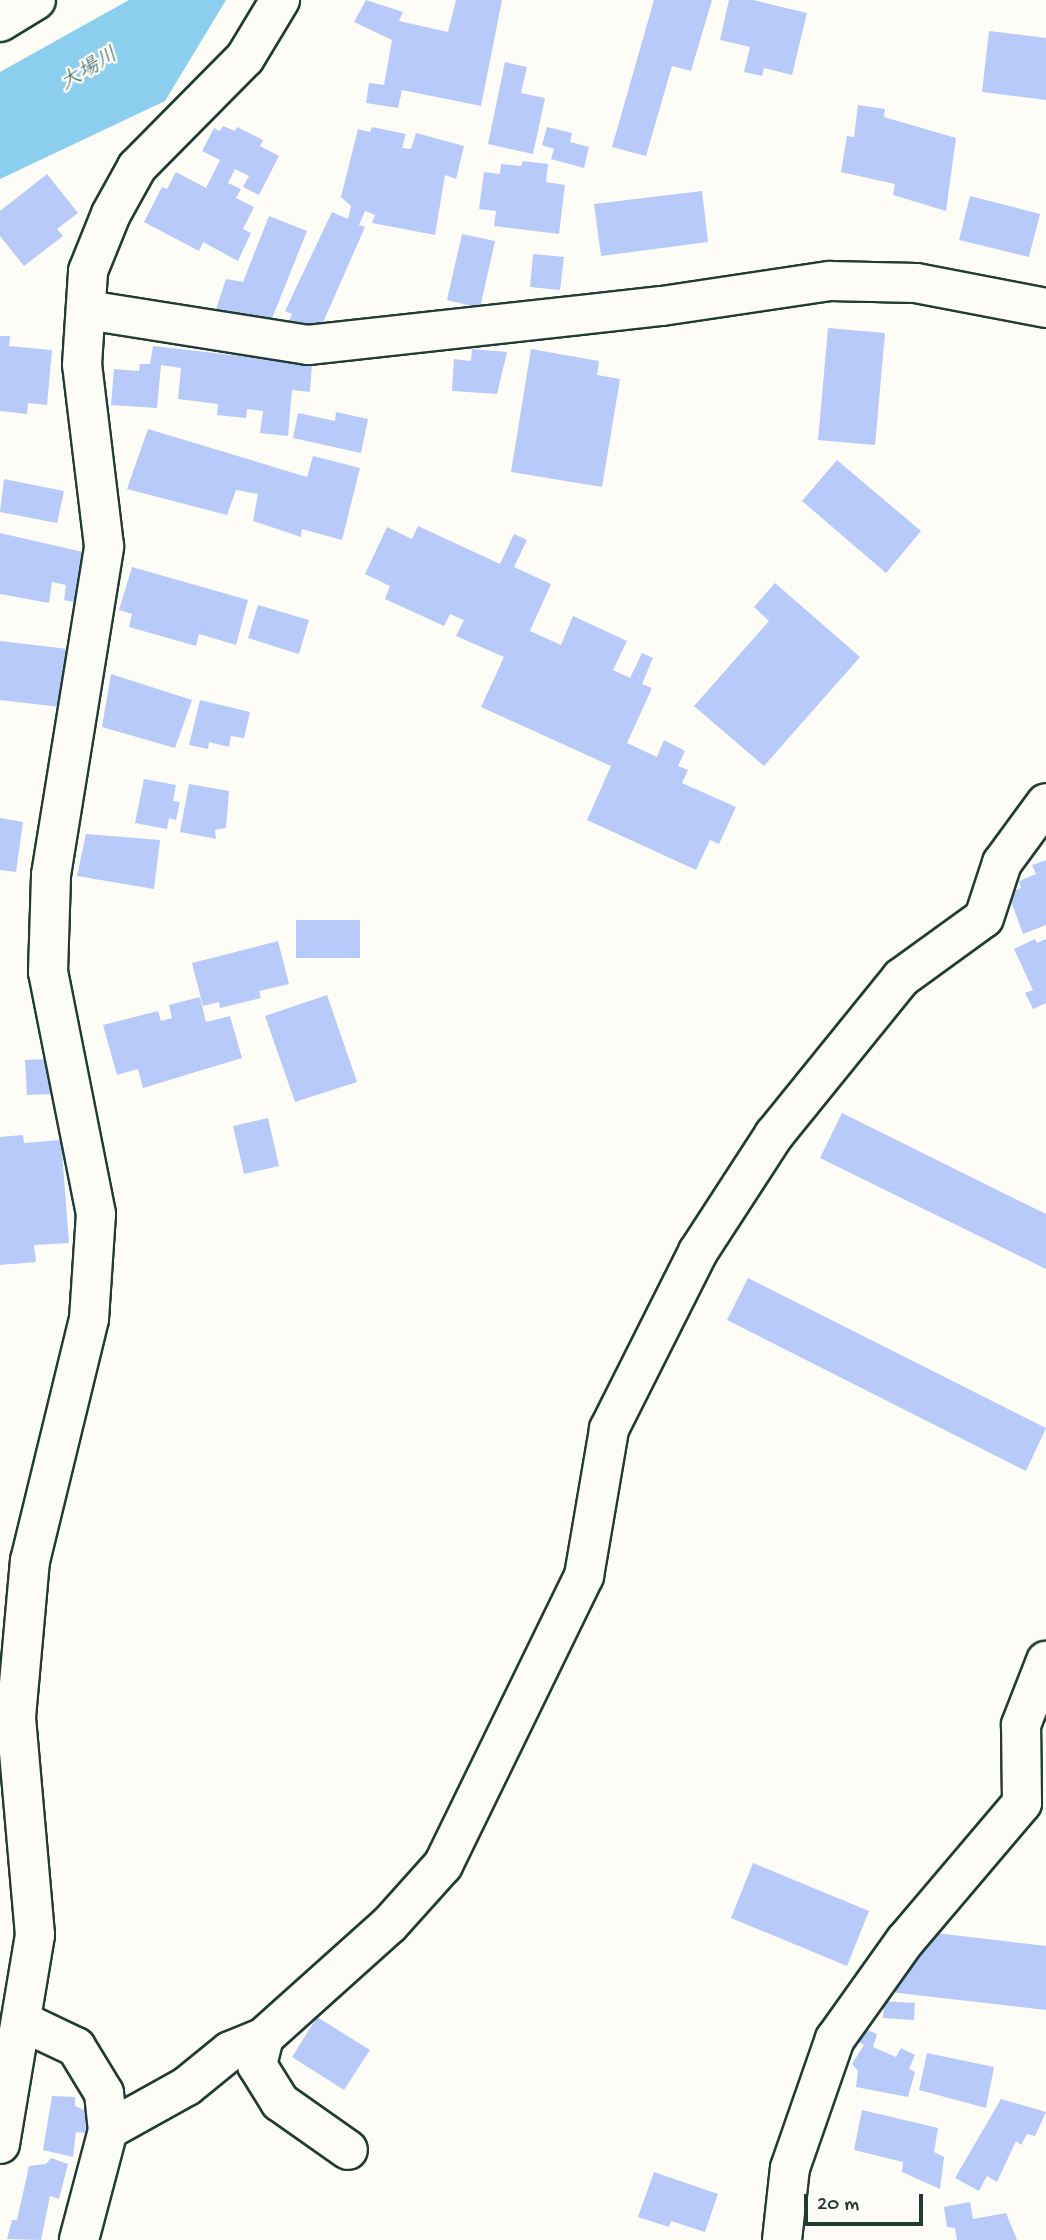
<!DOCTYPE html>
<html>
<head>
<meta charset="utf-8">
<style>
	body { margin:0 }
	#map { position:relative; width:1046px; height:2240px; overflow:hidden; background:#fdfcf7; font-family:"Gochi Hand","Klee One",sans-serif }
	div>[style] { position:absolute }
	.water>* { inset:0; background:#8bceed }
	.building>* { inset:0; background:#b7cafa }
	.roads { filter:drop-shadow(2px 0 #1f3d34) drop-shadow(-2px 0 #1f3d34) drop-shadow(0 2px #1f3d34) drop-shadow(0 -2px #1f3d34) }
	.minor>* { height:38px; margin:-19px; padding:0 19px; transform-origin:19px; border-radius:19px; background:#fdfcf7 }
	span { translate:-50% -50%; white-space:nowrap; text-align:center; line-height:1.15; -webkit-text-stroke:5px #fdfcf7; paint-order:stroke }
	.water-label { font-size:21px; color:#3a6162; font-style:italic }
	.scale { position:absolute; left:804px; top:2194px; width:119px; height:32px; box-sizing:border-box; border:4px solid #1f3d34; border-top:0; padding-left:9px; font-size:21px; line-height:24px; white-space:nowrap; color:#1f3d34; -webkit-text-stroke:5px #fdfcf7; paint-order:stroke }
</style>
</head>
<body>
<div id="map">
	<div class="water">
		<i style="clip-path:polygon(129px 0,226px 0,165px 101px,0 179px,0 72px)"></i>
	</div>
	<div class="building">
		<i style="clip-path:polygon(366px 0,403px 12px,399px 21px,448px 32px,456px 0,502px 0,481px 106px,402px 90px,398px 108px,366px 103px,369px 83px,384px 85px,392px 40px,354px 22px)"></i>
		<i style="clip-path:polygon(654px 0,712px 0,691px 71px,672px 66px,646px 156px,612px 147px)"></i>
		<i style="clip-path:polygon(729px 0,753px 0,807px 13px,792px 75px,764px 68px,762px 76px,744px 72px,750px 47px,720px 40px)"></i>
		<i style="clip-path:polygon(989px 31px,1046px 38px,1046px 100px,982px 92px)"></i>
		<i style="clip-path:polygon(505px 62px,527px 67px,521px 93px,545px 98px,533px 154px,488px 144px)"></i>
		<i style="clip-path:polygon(858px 105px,885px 109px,884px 117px,956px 138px,946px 211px,893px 195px,895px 184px,841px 172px,847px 136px,854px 137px)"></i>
		<i style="clip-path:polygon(223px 126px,235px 131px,237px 127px,263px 140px,260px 146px,279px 156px,259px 195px,243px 187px,249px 176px,235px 169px,228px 183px,241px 189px,236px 198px,254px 207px,243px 229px,251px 233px,238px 261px,203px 242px,199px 251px,144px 222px,162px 187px,167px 189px,176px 172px,206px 188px,220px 160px,202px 151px,214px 128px,220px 131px)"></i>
		<i style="clip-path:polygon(372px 127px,406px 134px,402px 148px,411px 149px,416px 133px,464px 146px,456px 179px,445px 175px,435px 235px,372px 223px,375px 215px,365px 211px,359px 225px,365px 227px,321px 327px,312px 323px,308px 332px,288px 323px,292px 314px,285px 311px,332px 212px,348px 219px,351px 206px,341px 197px,358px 129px,370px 132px)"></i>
		<i style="clip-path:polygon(547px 127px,572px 133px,570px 142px,589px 147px,584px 168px,551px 159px,554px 149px,542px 145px)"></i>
		<i style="clip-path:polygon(523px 161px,548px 164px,546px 182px,565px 185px,559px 234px,494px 226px,496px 211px,479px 209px,484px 172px,500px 174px,501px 164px,521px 166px)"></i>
		<i style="clip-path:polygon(47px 174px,78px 213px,57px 229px,63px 236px,24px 266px,0 236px,0 211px)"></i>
		<i style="clip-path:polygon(702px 191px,708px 242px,601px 256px,594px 204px)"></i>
		<i style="clip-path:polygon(970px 196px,1040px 214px,1029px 257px,959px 240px)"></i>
		<i style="clip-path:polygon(269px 216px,307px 231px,271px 321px,215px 312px,226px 279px,243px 282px)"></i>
		<i style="clip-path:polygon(462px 234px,495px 241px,480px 308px,447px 300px)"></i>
		<i style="clip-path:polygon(533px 254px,564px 257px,560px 290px,530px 287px)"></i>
		<i style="clip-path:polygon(828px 328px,885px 333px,875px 445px,818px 440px)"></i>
		<i style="clip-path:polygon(0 336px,10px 336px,9px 346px,52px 350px,47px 405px,28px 403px,27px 414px,0 411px)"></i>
		<i style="clip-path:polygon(153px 346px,312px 364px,310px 392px,292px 390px,288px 436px,260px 433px,263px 411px,247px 409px,246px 418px,217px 415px,218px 404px,178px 399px,181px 368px,161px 365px,157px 408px,111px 405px,114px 369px,139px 371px,140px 364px,150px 364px)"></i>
		<i style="clip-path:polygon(472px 349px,507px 352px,497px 394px,452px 391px,454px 359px,471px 361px)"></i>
		<i style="clip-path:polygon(531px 349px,599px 361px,597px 375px,620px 379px,602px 487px,511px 472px)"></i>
		<i style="clip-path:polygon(336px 412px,368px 419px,361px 453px,293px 438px,298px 413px,335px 421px)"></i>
		<i style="clip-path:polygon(148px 429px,307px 477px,313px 456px,360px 468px,342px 540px,302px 529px,301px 537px,253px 521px,258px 494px,236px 490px,227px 515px,127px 489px)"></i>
		<i style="clip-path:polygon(837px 460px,921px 531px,886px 573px,802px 501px)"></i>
		<i style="clip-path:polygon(4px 479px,64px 491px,57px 523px,0 512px)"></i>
		<i style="clip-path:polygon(418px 526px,500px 564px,514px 534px,527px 540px,514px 567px,551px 584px,530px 631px,561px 645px,573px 616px,627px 641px,613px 670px,630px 678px,642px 653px,653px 658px,642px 684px,652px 688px,627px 743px,657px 757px,664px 740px,685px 751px,678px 766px,688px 770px,682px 783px,736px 807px,719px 844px,710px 840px,696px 870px,587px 820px,611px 766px,481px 707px,504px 657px,456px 636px,464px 620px,450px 614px,444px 626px,385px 599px,390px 586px,365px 574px,387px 527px,412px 539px)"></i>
		<i style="clip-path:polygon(0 533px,83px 552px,74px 602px,64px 600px,66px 585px,52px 582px,49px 603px,0 594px)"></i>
		<i style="clip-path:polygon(132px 567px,248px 600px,236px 645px,199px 634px,196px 646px,129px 627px,132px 614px,119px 610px)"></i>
		<i style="clip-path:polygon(775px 583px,860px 657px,764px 766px,694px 706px,769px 621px,754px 607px)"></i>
		<i style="clip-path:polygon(258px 605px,309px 620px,299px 654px,248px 638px)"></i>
		<i style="clip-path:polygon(0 641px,68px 649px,61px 707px,0 700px)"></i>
		<i style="clip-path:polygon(111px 674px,192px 700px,175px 748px,102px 727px)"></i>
		<i style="clip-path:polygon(200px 700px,250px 712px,244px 738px,231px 736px,229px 747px,209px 742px,208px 749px,189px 745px)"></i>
		<i style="clip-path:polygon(144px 779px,176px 785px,173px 801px,180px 802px,176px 820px,169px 818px,167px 829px,135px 823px)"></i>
		<i style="clip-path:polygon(189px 784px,229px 791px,226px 828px,215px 830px,216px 839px,180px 832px)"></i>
		<i style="clip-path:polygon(0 818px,23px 822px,16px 872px,0 870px)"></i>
		<i style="clip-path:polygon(86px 834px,160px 840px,154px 889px,77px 876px)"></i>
		<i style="clip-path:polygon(1046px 860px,1046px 925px,1023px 934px,1008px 893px,1021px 888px,1019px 881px,1036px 874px,1032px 865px)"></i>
		<i style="clip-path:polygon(296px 920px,360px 920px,360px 958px,296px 958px)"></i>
		<i style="clip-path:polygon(1035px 939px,1037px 943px,1046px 939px,1046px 1003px,1033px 1009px,1025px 993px,1033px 990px,1014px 949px)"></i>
		<i style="clip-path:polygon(278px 941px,289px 984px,259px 991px,261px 998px,220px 1008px,219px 1002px,203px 1006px,192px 963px)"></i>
		<i style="clip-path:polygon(327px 995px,357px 1082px,295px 1102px,265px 1016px)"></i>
		<i style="clip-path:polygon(200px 997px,206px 1022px,230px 1016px,242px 1058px,143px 1088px,138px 1069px,117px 1075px,103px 1025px,158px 1011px,161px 1021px,172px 1018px,169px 1005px)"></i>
		<i style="clip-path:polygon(49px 1059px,51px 1094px,27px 1095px,25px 1060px)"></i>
		<i style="clip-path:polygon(842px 1113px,1046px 1214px,1046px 1269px,820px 1158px)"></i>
		<i style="clip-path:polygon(268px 1118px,279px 1166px,244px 1174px,233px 1126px)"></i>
		<i style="clip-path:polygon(23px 1135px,24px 1143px,61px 1140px,69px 1243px,34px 1245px,36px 1262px,0 1265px,0 1137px)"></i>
		<i style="clip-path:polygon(748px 1278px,1046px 1428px,1026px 1471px,727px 1320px)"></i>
		<i style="clip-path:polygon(753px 1863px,869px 1911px,847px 1966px,731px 1918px)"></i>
		<i style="clip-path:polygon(936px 1933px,1046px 1946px,1046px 2010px,890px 1992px)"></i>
		<i style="clip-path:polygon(884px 2001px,915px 2003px,914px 2020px,883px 2018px)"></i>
		<i style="clip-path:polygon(317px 2017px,370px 2050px,344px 2090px,292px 2057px)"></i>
		<i style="clip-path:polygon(861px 2027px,877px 2034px,873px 2047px,896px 2057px,901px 2048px,915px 2055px,909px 2069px,915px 2072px,908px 2097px,856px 2087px,858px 2071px,852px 2064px,864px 2045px,857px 2041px)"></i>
		<i style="clip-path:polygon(927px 2053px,994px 2067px,986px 2108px,919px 2090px)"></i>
		<i style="clip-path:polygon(52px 2096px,75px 2097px,75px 2106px,88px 2112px,85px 2133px,76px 2132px,73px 2157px,43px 2150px)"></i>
		<i style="clip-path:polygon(1001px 2099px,1046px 2112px,1035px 2136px,1027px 2134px,1021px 2145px,1016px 2141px,997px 2182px,987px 2176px,979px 2191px,955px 2178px)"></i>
		<i style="clip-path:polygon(862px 2110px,938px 2128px,934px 2152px,944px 2157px,940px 2189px,902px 2172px,903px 2162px,854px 2150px)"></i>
		<i style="clip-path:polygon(51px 2158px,68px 2164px,59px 2199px,50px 2196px,41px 2240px,7px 2239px,12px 2220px,17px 2220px,29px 2166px,46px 2164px)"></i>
		<i style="clip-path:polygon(654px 2172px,718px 2194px,705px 2232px,671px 2221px,669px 2227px,638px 2217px)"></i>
		<i style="clip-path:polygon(970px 2202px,973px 2219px,1006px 2213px,1017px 2240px,957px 2240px,955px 2228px,947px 2227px,944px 2207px)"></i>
	</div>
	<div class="roads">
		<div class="minor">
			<i style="left:0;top:22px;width:42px;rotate:-31.4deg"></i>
			<i style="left:87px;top:310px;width:224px;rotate:9deg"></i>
			<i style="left:308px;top:345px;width:356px;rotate:-6.3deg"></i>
			<i style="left:662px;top:306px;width:170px;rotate:-8.5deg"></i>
			<i style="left:830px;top:281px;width:86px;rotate:1.3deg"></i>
			<i style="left:916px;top:283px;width:132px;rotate:10.9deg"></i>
			<i style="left:21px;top:2021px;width:61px;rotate:25.3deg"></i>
			<i style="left:76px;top:2047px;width:54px;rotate:58.7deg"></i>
			<i style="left:104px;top:2093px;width:37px;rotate:84deg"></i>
			<i style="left:108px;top:2130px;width:114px;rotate:104.8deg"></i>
			<i style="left:264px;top:2037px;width:29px;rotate:104deg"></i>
			<i style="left:257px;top:2065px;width:44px;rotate:58.1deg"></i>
			<i style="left:280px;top:2102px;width:83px;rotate:35.2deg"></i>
			<i style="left:108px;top:2130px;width:90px;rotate:-29.1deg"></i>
			<i style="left:187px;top:2086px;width:55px;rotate:-39.1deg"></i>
			<i style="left:230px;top:2051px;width:37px;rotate:-22deg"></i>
			<i style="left:264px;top:2037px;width:169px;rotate:-41.9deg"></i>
			<i style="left:390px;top:1924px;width:79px;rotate:-48.1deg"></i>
			<i style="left:443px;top:1865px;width:322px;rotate:-64deg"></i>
			<i style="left:584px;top:1576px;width:149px;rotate:-80.3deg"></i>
			<i style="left:609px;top:1429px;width:198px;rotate:-63.3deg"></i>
			<i style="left:698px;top:1252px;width:140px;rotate:-57deg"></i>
			<i style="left:774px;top:1135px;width:202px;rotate:-51deg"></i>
			<i style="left:901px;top:978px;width:102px;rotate:-35.9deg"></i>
			<i style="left:984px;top:918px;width:58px;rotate:-71.9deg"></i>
			<i style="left:1002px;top:863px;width:74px;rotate:-53.7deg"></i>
			<i style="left:0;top:2144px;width:212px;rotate:-80.5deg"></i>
			<i style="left:35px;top:1935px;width:219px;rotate:-95deg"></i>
			<i style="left:16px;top:1717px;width:157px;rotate:-84.9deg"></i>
			<i style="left:30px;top:1561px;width:249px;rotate:-76.3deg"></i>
			<i style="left:89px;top:1319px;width:105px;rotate:-86.2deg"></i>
			<i style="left:96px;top:1214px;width:247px;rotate:-101.2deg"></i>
			<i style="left:48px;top:972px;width:97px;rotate:-88.2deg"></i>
			<i style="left:51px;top:875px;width:333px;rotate:-80.8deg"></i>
			<i style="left:104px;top:546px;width:182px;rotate:-96.9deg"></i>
			<i style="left:82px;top:365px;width:94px;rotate:-86.3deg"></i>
			<i style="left:88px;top:271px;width:61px;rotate:-68deg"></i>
			<i style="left:111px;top:214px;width:54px;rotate:-61deg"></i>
			<i style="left:137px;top:167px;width:153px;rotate:-45.3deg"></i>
			<i style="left:245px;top:58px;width:68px;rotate:-58.9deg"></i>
			<i style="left:782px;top:2240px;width:72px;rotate:-83.7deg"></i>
			<i style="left:790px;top:2168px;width:137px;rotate:-70.8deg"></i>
			<i style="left:835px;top:2039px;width:120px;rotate:-54.5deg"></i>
			<i style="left:905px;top:1941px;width:181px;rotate:-49.7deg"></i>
			<i style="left:1022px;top:1803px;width:78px;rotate:-90.7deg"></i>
			<i style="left:1021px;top:1725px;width:69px;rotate:-68.7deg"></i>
		</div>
	</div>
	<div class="water-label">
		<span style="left:90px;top:71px;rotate:-31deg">大場川</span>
	</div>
	<div class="scale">20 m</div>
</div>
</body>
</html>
